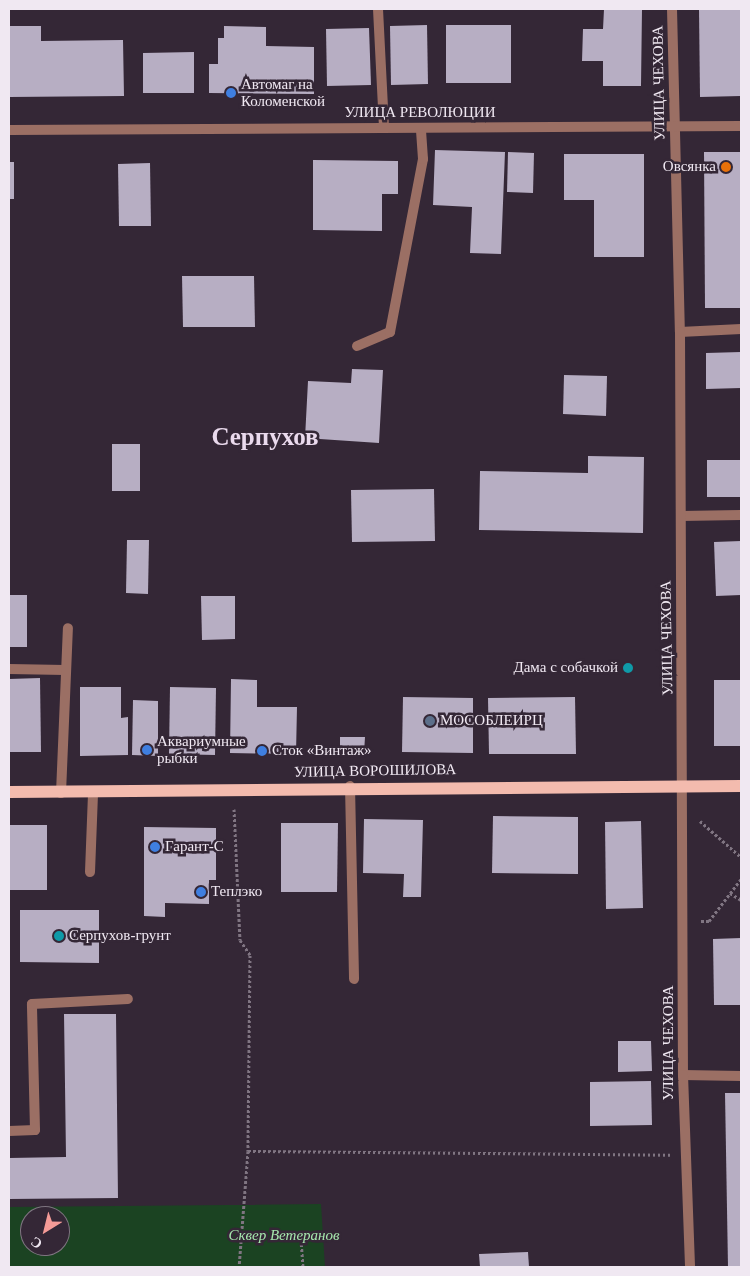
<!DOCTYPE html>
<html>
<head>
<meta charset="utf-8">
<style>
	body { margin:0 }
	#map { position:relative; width:750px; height:1276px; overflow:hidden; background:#342736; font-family:Georgia,serif }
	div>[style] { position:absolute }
	.green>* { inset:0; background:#1b4322 }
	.building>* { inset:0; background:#b7aec3 }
	.path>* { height:3px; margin-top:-1.5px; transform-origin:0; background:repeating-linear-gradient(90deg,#807582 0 2.5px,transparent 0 5px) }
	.lane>* { height:10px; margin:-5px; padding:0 5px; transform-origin:5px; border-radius:5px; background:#9b6f64 }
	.street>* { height:10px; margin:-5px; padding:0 5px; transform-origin:5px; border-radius:5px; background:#9b6f64 }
	.primary>* { height:12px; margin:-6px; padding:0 6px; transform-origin:6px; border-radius:6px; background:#f3bbae }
	.dots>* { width:14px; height:14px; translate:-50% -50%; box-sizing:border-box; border:2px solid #342736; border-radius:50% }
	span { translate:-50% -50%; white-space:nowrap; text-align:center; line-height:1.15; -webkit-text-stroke:5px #342736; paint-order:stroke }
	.street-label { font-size:15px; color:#f0e8f2 }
	.poi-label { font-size:15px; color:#f0e8f2 }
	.left { translate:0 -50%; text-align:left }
	.right { translate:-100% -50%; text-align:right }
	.park-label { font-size:15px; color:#a6e7ad; font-style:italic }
	.town-label { font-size:25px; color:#eadaed; font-weight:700 }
	.frame { position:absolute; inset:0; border:10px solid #f0e8f2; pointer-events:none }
	.north { position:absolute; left:20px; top:1206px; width:50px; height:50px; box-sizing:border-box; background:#342736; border:1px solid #7f7481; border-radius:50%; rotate:216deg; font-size:14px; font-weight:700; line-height:20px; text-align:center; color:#f0e8f2 }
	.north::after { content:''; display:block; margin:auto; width:18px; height:22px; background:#f59b97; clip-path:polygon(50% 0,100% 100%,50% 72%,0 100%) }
</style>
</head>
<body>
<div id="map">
	<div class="green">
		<i style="clip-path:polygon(evenodd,321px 1204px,325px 1267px,9px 1267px,9px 1207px,321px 1204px,30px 1216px,60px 1216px,60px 1246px,30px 1246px,30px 1216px)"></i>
	</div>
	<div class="building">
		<i style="clip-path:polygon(604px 9px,642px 9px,641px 86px,603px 86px,603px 61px,582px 61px,583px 29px,603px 29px)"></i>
		<i style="clip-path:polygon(699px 9px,741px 9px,741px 96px,700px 97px)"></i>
		<i style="clip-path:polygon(427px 25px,428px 84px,391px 85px,390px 26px)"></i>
		<i style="clip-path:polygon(446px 25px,511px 25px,511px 83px,446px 83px)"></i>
		<i style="clip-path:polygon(9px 26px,41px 26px,41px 41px,123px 40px,124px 96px,9px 97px)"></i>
		<i style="clip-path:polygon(224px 26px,266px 27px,266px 46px,314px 47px,314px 94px,209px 93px,209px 64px,218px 64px,218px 38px,224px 38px)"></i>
		<i style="clip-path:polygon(369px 28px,371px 85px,327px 86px,326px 29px)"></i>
		<i style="clip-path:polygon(194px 52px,194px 93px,143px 93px,143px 53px)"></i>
		<i style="clip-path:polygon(435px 150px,505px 152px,501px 254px,470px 253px,472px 207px,433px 205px)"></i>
		<i style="clip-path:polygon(508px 152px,534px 153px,533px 193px,507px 192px)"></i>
		<i style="clip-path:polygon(704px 152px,741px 152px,741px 308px,705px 308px)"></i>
		<i style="clip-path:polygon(564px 154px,644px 154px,644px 257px,594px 257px,594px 200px,564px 200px)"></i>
		<i style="clip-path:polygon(313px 160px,398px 161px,398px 194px,382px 194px,382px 231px,313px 230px)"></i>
		<i style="clip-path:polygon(9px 162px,14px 162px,14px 199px,9px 199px)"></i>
		<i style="clip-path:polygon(150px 163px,151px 226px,119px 226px,118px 164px)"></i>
		<i style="clip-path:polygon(182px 276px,254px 276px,255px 327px,183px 327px)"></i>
		<i style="clip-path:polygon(741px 352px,741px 388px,706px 389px,706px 353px)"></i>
		<i style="clip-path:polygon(352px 369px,383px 370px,379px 443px,305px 438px,308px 381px,351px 383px)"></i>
		<i style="clip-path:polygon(564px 375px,607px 376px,606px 416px,563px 414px)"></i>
		<i style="clip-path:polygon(112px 444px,140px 444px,140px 491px,112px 491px)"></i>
		<i style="clip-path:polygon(588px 456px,644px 457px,643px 533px,479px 530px,480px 471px,588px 473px)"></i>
		<i style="clip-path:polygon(707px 460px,741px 460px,741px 497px,707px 497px)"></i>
		<i style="clip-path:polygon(434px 489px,435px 541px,352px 542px,351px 490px)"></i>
		<i style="clip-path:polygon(127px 540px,149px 540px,148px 594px,126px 593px)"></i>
		<i style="clip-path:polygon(741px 541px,741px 595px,716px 596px,714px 542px)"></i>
		<i style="clip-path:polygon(9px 595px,27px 595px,27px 647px,9px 647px)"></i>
		<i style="clip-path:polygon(201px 596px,235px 596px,235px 639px,202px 640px)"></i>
		<i style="clip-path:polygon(40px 678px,41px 752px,9px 752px,9px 679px)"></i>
		<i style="clip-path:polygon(231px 679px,257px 680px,257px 707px,297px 707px,296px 754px,230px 753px)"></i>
		<i style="clip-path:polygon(714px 680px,741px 680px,741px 746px,714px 746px)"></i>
		<i style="clip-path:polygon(80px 687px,121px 687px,121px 718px,128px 717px,128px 755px,80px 756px)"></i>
		<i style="clip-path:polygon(170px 687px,216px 688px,215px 755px,169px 754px)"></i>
		<i style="clip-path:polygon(403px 697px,473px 698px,473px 753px,402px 752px)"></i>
		<i style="clip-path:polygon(575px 697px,576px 754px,489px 754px,488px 698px)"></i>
		<i style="clip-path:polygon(133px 700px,158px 701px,158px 756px,132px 755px)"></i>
		<i style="clip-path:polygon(340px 737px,365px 737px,364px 753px,340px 753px)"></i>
		<i style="clip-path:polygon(493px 816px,578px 817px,578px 874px,492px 873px)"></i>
		<i style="clip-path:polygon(364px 819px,423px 820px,421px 897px,403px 897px,404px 874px,363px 873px)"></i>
		<i style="clip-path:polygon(641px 821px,643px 908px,606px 909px,605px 822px)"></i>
		<i style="clip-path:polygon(281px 823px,338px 823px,337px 892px,281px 892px)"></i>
		<i style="clip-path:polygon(9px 825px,47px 825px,47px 890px,9px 890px)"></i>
		<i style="clip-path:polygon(144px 827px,216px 828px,216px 880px,209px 880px,209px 904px,165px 903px,165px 917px,144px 916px)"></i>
		<i style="clip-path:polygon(20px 910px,99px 910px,99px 963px,20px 962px)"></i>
		<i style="clip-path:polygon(741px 938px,741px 1005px,714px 1005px,713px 939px)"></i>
		<i style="clip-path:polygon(64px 1014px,116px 1014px,118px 1198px,9px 1199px,9px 1158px,66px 1157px)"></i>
		<i style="clip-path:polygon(618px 1041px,651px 1041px,652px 1071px,618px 1072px)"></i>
		<i style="clip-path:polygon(651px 1081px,652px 1125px,590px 1126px,590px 1082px)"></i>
		<i style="clip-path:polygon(725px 1093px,741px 1093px,741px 1267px,728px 1267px)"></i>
		<i style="clip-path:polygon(528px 1252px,529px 1267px,480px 1267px,479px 1254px)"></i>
	</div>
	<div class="path">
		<i style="left:234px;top:809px;width:131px;rotate:87.4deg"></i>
		<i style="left:240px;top:940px;width:18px;rotate:56deg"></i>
		<i style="left:250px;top:955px;width:196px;rotate:90.6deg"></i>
		<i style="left:248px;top:1151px;width:116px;rotate:94.4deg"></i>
		<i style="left:700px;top:821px;width:55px;rotate:41.3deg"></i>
		<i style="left:730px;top:893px;width:13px;rotate:32deg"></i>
		<i style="left:701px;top:921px;width:8px"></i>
		<i style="left:709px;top:921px;width:53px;rotate:-52.7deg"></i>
		<i style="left:248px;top:1151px;width:422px;rotate:0.5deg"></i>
		<i style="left:301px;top:1239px;width:28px;rotate:86deg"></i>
	</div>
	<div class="lane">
		<i style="left:378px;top:9px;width:119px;rotate:87.1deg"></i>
		<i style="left:680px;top:332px;width:61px;rotate:-2.8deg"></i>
		<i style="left:357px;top:346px;width:36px;rotate:-23deg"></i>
		<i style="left:390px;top:332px;width:176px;rotate:-79.2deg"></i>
		<i style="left:423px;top:159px;width:31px;rotate:-94deg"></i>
		<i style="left:681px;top:516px;width:60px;rotate:-1deg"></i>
		<i style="left:9px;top:669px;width:56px;rotate:1deg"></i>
		<i style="left:350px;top:786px;width:193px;rotate:88.8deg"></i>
		<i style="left:61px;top:793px;width:165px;rotate:-87.6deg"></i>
		<i style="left:90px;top:872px;width:79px;rotate:-87.8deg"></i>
		<i style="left:683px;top:1075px;width:58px;rotate:1deg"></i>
		<i style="left:9px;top:1131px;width:26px;rotate:-2deg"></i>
		<i style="left:35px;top:1130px;width:126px;rotate:-91.4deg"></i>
		<i style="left:32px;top:1004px;width:96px;rotate:-3deg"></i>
	</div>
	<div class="street">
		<i style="left:672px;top:9px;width:323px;rotate:88.6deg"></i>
		<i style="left:680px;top:332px;width:743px;rotate:89.77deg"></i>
		<i style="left:683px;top:1075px;width:192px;rotate:87.9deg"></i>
		<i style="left:9px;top:130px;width:732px;rotate:-0.31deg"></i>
	</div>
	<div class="primary">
		<i style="left:9px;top:792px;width:732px;rotate:-0.47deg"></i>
	</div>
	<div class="dots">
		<i style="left:231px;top:93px;background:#3f7fe0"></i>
		<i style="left:726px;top:167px;background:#e8710a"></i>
		<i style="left:628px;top:668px;background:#0f9aa8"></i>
		<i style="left:430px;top:721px;background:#5c6f8a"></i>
		<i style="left:147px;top:750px;background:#3f7fe0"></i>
		<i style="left:262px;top:751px;background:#3f7fe0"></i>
		<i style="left:155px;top:847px;background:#3f7fe0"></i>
		<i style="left:201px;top:892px;background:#3f7fe0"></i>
		<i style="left:59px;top:936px;background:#0f9aa8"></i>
	</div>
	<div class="street-label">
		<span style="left:659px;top:83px;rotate:-91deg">УЛИЦА ЧЕХОВА</span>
		<span style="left:420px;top:113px">УЛИЦА РЕВОЛЮЦИИ</span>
		<span style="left:667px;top:638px;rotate:-91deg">УЛИЦА ЧЕХОВА</span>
		<span style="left:375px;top:771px;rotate:-1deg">УЛИЦА ВОРОШИЛОВА</span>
		<span style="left:669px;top:1043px;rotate:-90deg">УЛИЦА ЧЕХОВА</span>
	</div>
	<div class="poi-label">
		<span class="left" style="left:241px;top:93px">Автомаг на<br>Коломенской</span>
		<span class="right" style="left:716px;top:167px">Овсянка</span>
		<span class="right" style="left:618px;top:668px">Дама с собачкой</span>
		<span class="left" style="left:440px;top:721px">МОСОБЛЕИРЦ</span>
		<span class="left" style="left:157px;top:750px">Аквариумные<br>рыбки</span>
		<span class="left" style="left:272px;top:751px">Сток «Винтаж»</span>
		<span class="left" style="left:165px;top:847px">Гарант-С</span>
		<span class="left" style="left:211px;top:892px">Теплэко</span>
		<span class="left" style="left:69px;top:936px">Серпухов-грунт</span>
	</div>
	<div class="park-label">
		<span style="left:284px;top:1236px">Сквер Ветеранов</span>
	</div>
	<div class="town-label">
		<span style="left:265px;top:437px">Серпухов</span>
	</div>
	<div class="frame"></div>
	<div class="north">С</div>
</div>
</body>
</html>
